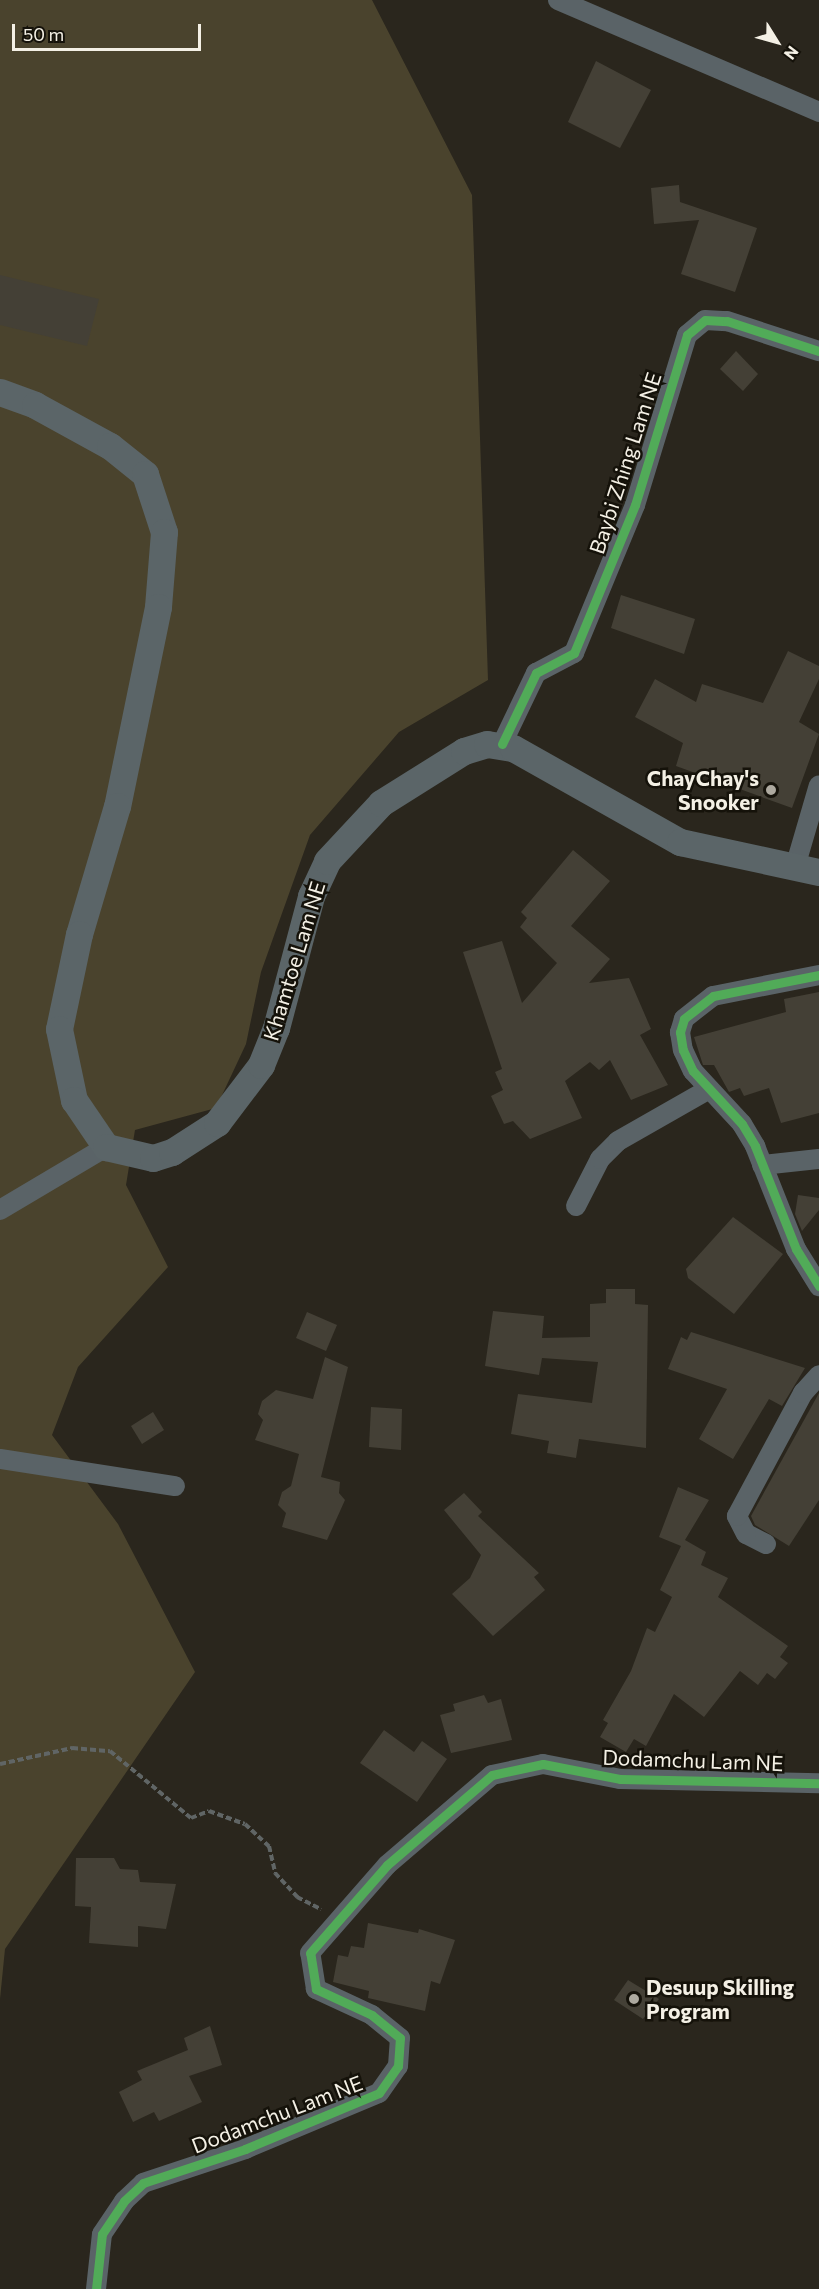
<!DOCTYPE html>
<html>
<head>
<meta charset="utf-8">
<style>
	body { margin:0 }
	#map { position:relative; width:819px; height:2289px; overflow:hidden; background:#2a261d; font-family:Commissioner,sans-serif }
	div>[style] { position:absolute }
	.green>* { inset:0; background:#4a432d }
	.building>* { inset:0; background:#444036 }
	.path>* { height:4px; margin-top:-2px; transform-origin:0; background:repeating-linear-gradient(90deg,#606565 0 6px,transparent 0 9px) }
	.minor>* { height:20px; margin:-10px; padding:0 10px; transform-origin:10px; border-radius:10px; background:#5a6367 }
	.secondary>* { height:27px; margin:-13.5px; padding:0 13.5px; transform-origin:13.5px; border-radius:13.5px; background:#5b6568 }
	.cycleway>* { height:9px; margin:-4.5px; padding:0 4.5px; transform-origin:4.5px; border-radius:4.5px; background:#51ab58 }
	.dots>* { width:16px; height:16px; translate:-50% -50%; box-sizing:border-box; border:3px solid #15120a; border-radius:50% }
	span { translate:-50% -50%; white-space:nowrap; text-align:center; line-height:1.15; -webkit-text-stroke:5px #15120a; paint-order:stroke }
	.street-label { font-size:21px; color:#f4f0e5 }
	.poi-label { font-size:21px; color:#f4f0e5; font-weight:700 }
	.right { translate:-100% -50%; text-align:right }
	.left { translate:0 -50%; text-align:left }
	.north { position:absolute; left:747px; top:12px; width:60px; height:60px; -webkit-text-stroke:4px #15120a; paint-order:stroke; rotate:127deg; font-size:16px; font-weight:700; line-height:24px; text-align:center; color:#f4f0e5 }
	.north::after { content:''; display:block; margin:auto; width:21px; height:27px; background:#f4f0e5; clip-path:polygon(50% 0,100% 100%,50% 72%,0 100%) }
	.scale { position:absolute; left:12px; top:24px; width:189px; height:27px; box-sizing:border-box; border:3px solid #f4f0e5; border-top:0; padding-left:8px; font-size:18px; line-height:21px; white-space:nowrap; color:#f4f0e5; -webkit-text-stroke:4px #15120a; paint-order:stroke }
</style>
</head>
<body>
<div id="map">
	<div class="green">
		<i style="clip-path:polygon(0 0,372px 0,472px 195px,488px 680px,399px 732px,310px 835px,261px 972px,246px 1044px,216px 1108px,135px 1130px,126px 1185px,168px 1267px,78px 1367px,52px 1435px,118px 1524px,195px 1672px,5px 1949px,0 1999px)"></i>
	</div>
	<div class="building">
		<i style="clip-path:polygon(596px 61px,651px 90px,620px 148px,568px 122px)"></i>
		<i style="clip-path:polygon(679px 185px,680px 202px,757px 228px,735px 292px,681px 274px,699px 220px,654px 224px,651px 188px)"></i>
		<i style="clip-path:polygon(0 275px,99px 299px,87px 346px,0 325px)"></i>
		<i style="clip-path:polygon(736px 351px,758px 374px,743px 391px,720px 369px)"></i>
		<i style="clip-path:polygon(621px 595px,695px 619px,684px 654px,611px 628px)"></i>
		<i style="clip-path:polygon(788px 651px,819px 666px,819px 679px,799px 722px,819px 734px,792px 808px,676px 766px,683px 743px,635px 717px,655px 679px,696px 702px,702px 684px,763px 703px)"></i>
		<i style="clip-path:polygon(573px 850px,610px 881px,571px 926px,610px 959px,589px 983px,629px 978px,651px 1029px,640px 1035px,668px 1085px,631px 1100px,610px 1060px,599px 1070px,590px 1062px,565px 1081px,582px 1118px,530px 1139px,513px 1121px,504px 1124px,491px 1096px,503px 1090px,495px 1072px,502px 1069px,463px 952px,502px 941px,522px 1003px,557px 963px,520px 927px,527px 918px,521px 912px)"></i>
		<i style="clip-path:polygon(819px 992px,819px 1113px,781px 1123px,769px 1088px,744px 1096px,740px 1088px,729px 1092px,714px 1065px,703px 1065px,694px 1037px,786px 1012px,784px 999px)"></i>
		<i style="clip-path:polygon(798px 1195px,819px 1198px,819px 1210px,802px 1231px,795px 1214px)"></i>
		<i style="clip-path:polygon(733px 1217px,783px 1254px,734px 1314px,688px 1278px,686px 1269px)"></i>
		<i style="clip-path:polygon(606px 1289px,635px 1289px,635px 1304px,648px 1305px,646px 1448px,579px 1439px,576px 1458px,547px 1453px,549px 1441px,511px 1434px,518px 1394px,592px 1403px,598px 1362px,542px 1358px,539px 1375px,485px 1366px,493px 1311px,544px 1316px,542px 1338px,590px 1337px,590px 1304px,606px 1303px)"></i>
		<i style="clip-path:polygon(307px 1312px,337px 1325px,326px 1351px,296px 1338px)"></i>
		<i style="clip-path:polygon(691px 1332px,805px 1368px,782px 1406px,769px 1399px,733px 1459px,699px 1439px,727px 1389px,668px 1369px,681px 1337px,687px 1340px)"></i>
		<i style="clip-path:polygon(325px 1357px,348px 1367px,321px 1477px,340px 1482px,339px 1493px,345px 1500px,327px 1540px,282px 1527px,286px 1513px,278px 1505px,282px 1492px,291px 1486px,299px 1454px,255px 1440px,263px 1420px,258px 1414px,262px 1401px,276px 1390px,313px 1399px)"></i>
		<i style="clip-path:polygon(819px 1393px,819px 1500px,789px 1546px,755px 1525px,751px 1516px)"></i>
		<i style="clip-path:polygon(371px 1407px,402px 1409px,401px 1450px,369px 1447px)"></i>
		<i style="clip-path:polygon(153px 1412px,164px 1430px,142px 1444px,131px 1426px)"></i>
		<i style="clip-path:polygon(678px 1487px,709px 1500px,685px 1540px,706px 1552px,701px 1565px,728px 1578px,718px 1597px,788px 1646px,780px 1657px,788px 1663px,775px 1679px,767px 1673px,758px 1685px,740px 1671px,704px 1717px,674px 1694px,646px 1746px,634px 1739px,626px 1752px,600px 1737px,608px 1723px,603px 1720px,631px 1671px,647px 1628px,655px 1632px,672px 1597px,660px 1590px,681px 1546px,659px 1537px)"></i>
		<i style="clip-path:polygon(464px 1493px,482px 1512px,478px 1516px,539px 1573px,534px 1577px,545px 1590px,493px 1636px,452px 1594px,470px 1578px,481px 1555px,444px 1510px)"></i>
		<i style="clip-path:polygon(484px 1695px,488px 1703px,501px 1699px,512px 1740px,451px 1753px,440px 1715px,455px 1711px,453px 1704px)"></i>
		<i style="clip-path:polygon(384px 1730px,414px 1752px,422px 1741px,447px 1759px,417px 1802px,360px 1763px)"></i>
		<i style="clip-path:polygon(76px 1858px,114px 1858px,120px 1869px,138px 1870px,140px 1882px,176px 1884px,166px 1929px,138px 1926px,138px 1947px,89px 1943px,91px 1907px,75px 1906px)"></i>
		<i style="clip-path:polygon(368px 1923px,418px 1933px,419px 1929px,455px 1940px,440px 1984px,431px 1981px,425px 2011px,368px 1998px,369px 1991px,333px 1982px,338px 1955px,348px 1957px,351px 1946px,364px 1948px)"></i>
		<i style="clip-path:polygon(628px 1980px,659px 1999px,643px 2019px,614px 2000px)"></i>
		<i style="clip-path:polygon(210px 2026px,222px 2065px,189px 2076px,202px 2102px,159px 2121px,154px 2112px,133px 2122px,119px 2092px,142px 2080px,137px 2071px,188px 2050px,184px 2038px)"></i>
	</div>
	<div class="path">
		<i style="left:0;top:1764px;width:74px;rotate:-12.5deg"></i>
		<i style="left:72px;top:1748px;width:38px;rotate:5deg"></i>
		<i style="left:110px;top:1751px;width:105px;rotate:39.6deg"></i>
		<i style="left:191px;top:1818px;width:19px;rotate:-21deg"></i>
		<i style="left:209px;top:1811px;width:38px;rotate:20deg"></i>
		<i style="left:245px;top:1824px;width:33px;rotate:43deg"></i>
		<i style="left:269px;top:1846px;width:28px;rotate:77deg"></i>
		<i style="left:275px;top:1873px;width:33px;rotate:47deg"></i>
		<i style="left:297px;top:1897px;width:27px;rotate:27deg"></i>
	</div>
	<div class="minor">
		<i style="left:558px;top:0;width:284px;rotate:23.2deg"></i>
		<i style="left:502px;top:744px;width:79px;rotate:-64.4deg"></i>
		<i style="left:536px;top:673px;width:43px;rotate:-27.8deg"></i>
		<i style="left:574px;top:653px;width:160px;rotate:-67.6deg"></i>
		<i style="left:635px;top:505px;width:178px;rotate:-73deg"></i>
		<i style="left:687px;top:335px;width:23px;rotate:-40deg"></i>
		<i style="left:705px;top:320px;width:22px;rotate:3deg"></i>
		<i style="left:727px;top:321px;width:97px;rotate:18.1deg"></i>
		<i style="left:795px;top:867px;width:85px;rotate:-73.7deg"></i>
		<i style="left:819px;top:975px;width:108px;rotate:168.8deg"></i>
		<i style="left:713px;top:996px;width:37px;rotate:142deg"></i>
		<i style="left:684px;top:1019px;width:14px;rotate:107deg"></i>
		<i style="left:680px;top:1032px;width:18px;rotate:81deg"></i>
		<i style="left:683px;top:1050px;width:23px;rotate:65deg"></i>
		<i style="left:693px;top:1071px;width:72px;rotate:47.2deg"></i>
		<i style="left:742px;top:1124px;width:26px;rotate:59deg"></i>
		<i style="left:755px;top:1146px;width:111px;rotate:68.3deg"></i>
		<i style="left:796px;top:1249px;width:44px;rotate:58.1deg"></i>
		<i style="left:762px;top:1165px;width:57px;rotate:-6deg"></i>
		<i style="left:576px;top:1206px;width:53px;rotate:-62.9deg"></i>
		<i style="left:600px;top:1159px;width:25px;rotate:-45deg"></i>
		<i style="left:618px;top:1141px;width:105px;rotate:-29.7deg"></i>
		<i style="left:0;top:1210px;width:123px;rotate:-30.7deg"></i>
		<i style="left:0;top:1459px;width:177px;rotate:8.8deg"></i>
		<i style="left:766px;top:1544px;width:22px;rotate:-153deg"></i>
		<i style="left:746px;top:1534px;width:20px;rotate:-117deg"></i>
		<i style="left:737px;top:1516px;width:140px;rotate:-61.8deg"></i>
		<i style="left:803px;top:1393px;width:24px;rotate:-48deg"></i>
		<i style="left:96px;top:2289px;width:55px;rotate:-83.8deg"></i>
		<i style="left:102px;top:2234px;width:40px;rotate:-56deg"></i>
		<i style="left:124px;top:2201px;width:26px;rotate:-43deg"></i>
		<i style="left:143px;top:2183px;width:108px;rotate:-18.4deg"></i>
		<i style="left:245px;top:2149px;width:145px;rotate:-22.7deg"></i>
		<i style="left:379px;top:2093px;width:33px;rotate:-55deg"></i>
		<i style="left:398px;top:2066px;width:28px;rotate:-86deg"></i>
		<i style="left:400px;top:2038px;width:36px;rotate:-141deg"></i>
		<i style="left:372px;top:2015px;width:62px;rotate:-155.1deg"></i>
		<i style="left:316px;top:1989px;width:36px;rotate:-99deg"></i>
		<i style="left:310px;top:1953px;width:117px;rotate:-48.8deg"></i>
		<i style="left:387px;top:1865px;width:138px;rotate:-40.6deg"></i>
		<i style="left:492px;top:1775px;width:52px;rotate:-12.2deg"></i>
		<i style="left:543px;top:1764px;width:78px;rotate:11deg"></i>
		<i style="left:620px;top:1779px;width:199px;rotate:1.2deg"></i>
	</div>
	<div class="secondary">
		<i style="left:0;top:392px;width:37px;rotate:20deg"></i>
		<i style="left:35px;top:405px;width:85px;rotate:28.7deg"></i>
		<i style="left:110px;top:446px;width:45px;rotate:38.7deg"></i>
		<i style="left:145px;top:474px;width:61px;rotate:71.9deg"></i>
		<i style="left:164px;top:532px;width:75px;rotate:94.6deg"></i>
		<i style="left:158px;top:607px;width:203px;rotate:101.6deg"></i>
		<i style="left:117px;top:806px;width:134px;rotate:106.5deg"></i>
		<i style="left:79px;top:934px;width:97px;rotate:101.9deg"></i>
		<i style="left:59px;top:1029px;width:73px;rotate:78.1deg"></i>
		<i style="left:74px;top:1100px;width:57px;rotate:55.8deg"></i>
		<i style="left:106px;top:1147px;width:48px;rotate:13.2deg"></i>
		<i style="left:153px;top:1158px;width:20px;rotate:-18deg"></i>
		<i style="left:172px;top:1152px;width:54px;rotate:-32.8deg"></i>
		<i style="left:217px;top:1123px;width:73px;rotate:-52.8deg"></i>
		<i style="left:261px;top:1065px;width:40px;rotate:-68deg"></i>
		<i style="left:276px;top:1028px;width:137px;rotate:-75.1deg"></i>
		<i style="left:311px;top:896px;width:38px;rotate:-65deg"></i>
		<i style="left:327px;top:861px;width:79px;rotate:-47deg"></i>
		<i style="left:381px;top:803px;width:98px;rotate:-32.1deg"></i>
		<i style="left:464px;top:751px;width:24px;rotate:-17deg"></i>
		<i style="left:487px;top:744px;width:26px;rotate:9deg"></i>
		<i style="left:513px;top:748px;width:192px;rotate:29.4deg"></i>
		<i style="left:680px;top:842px;width:142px;rotate:12.2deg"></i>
	</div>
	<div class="cycleway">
		<i style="left:502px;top:744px;width:79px;rotate:-64.4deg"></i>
		<i style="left:536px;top:673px;width:43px;rotate:-27.8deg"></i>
		<i style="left:574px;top:653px;width:160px;rotate:-67.6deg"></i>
		<i style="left:635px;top:505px;width:178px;rotate:-73deg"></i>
		<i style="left:687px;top:335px;width:23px;rotate:-40deg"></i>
		<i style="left:705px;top:320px;width:22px;rotate:3deg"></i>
		<i style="left:727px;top:321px;width:97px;rotate:18.1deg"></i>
		<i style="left:819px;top:975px;width:108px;rotate:168.8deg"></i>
		<i style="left:713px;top:996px;width:37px;rotate:142deg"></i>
		<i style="left:684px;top:1019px;width:14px;rotate:107deg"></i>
		<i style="left:680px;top:1032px;width:18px;rotate:81deg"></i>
		<i style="left:683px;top:1050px;width:23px;rotate:65deg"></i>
		<i style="left:693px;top:1071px;width:72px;rotate:47.2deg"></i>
		<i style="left:742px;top:1124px;width:26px;rotate:59deg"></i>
		<i style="left:755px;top:1146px;width:111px;rotate:68.3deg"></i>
		<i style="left:796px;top:1249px;width:44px;rotate:58.1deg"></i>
		<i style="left:96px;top:2289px;width:55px;rotate:-83.8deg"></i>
		<i style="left:102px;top:2234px;width:40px;rotate:-56deg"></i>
		<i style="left:124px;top:2201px;width:26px;rotate:-43deg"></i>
		<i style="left:143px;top:2183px;width:108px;rotate:-18.4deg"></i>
		<i style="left:245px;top:2149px;width:145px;rotate:-22.7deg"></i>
		<i style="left:379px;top:2093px;width:33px;rotate:-55deg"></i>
		<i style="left:398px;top:2066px;width:28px;rotate:-86deg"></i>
		<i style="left:400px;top:2038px;width:36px;rotate:-141deg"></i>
		<i style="left:372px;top:2015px;width:62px;rotate:-155.1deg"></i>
		<i style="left:316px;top:1989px;width:36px;rotate:-99deg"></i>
		<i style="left:310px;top:1953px;width:117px;rotate:-48.8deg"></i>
		<i style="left:387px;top:1865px;width:138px;rotate:-40.6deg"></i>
		<i style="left:492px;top:1775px;width:52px;rotate:-12.2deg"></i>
		<i style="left:543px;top:1764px;width:78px;rotate:11deg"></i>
		<i style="left:620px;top:1779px;width:199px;rotate:1.2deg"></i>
	</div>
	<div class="dots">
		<i style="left:771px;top:790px;background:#ada99f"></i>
		<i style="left:634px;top:1999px;background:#ada99f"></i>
	</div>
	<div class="street-label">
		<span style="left:625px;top:463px;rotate:-72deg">Baybi Zhing Lam NE</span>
		<span style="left:294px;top:961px;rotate:-73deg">Khamtoe Lam NE</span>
		<span style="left:693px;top:1760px;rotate:2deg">Dodamchu Lam NE</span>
		<span style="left:277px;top:2114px;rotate:-21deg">Dodamchu Lam NE</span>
	</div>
	<div class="poi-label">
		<span class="right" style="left:759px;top:790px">ChayChay's<br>Snooker</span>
		<span class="left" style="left:646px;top:1999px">Desuup Skilling<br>Program</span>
	</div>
	<div class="north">N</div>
	<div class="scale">50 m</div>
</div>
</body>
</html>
